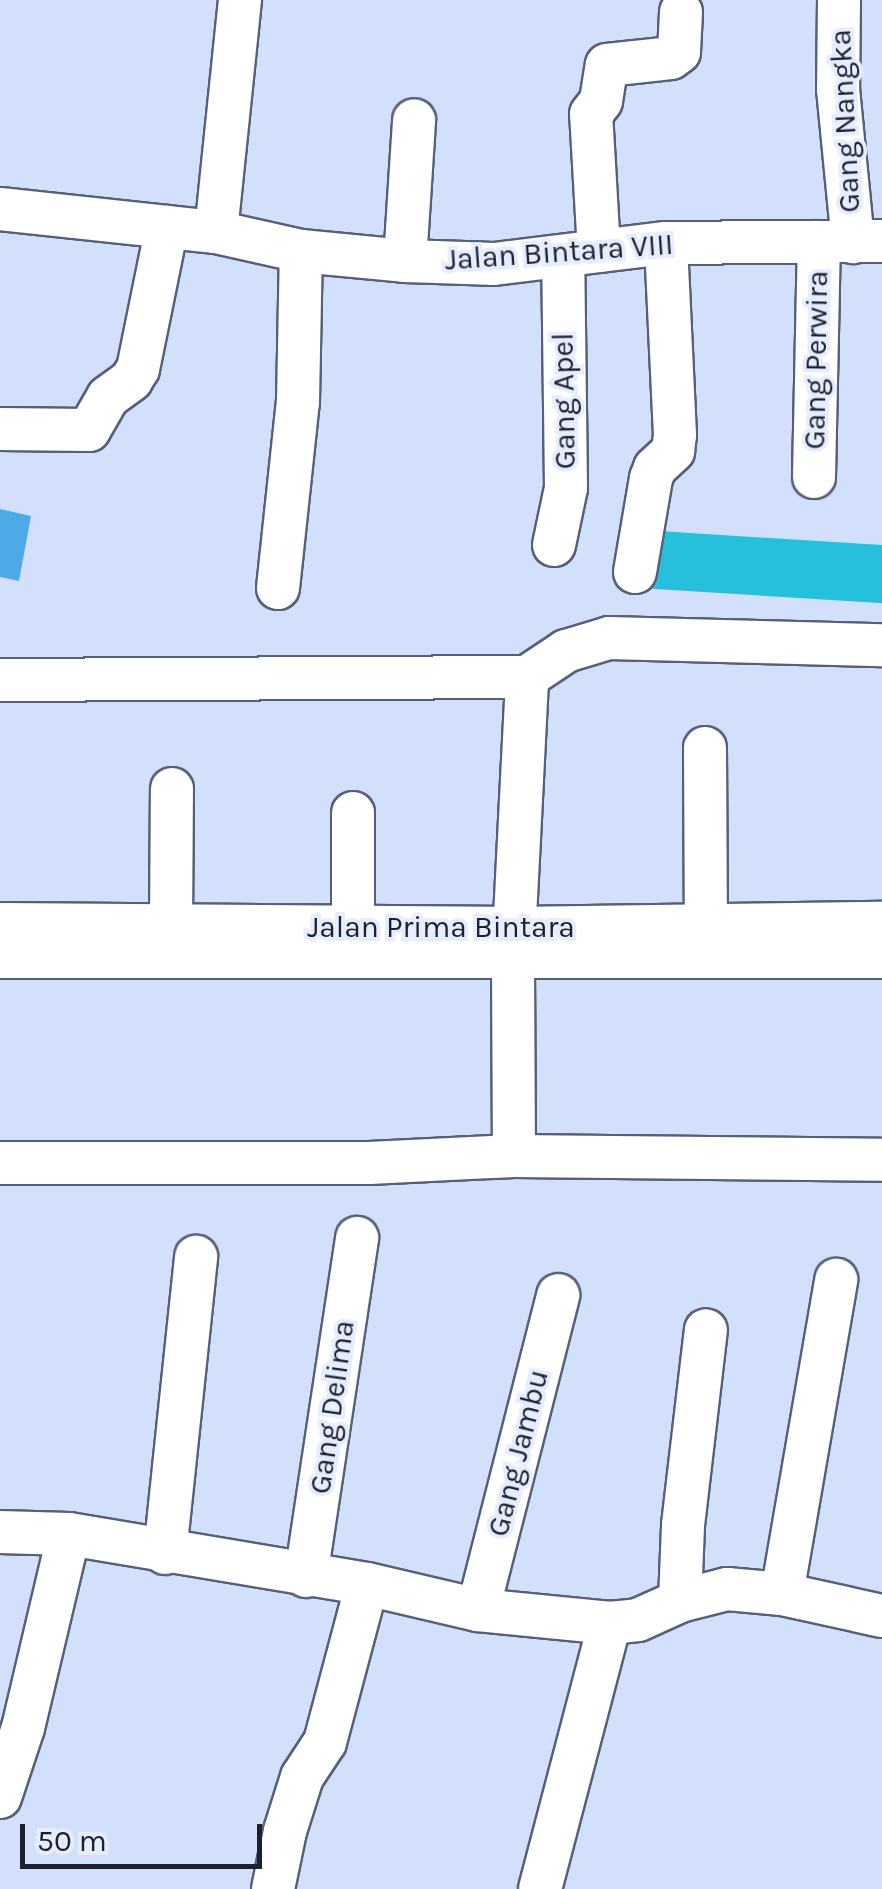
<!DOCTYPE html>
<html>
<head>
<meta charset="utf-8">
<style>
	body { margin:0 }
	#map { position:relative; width:882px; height:1889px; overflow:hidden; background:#d3e0fc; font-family:Karla,sans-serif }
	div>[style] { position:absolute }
	.river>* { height:58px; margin:-29px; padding:0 29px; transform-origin:29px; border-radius:29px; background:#27c0dc }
	.building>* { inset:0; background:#4eaae6 }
	.roads { filter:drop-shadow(2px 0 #566079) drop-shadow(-2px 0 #566079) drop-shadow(0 2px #566079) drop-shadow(0 -2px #566079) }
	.minor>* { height:42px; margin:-21px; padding:0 21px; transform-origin:21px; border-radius:21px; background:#fff }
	span { translate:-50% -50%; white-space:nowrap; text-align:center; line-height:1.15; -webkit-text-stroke:8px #e5edfe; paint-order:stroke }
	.street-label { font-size:30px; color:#1c212b }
	.scale { position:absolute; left:20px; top:1824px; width:242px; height:45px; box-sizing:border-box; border:5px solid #1c212b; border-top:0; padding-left:12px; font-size:30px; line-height:35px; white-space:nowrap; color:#1c212b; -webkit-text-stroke:8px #e5edfe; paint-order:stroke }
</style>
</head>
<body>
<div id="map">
	<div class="river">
		<i style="left:657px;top:560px;width:225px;rotate:3.6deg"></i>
	</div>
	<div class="building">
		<i style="clip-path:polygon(0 509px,31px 516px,19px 581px,0 577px)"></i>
	</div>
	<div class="roads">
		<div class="minor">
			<i style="left:839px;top:0;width:89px;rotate:90.6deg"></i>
			<i style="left:838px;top:89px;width:154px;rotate:84.4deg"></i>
			<i style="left:0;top:209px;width:217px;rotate:6.1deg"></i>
			<i style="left:216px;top:232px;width:87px;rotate:12.6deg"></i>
			<i style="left:301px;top:251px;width:104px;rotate:5.5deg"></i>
			<i style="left:405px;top:261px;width:89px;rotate:1.9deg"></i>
			<i style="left:494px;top:264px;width:173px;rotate:-7deg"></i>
			<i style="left:666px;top:243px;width:216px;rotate:-0.5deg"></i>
			<i style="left:216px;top:232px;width:233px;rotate:-84.1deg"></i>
			<i style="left:599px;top:251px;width:137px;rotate:-93.3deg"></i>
			<i style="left:591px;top:114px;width:16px;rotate:-52deg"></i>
			<i style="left:601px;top:101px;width:36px;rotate:-81deg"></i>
			<i style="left:607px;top:65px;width:64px;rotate:-6.2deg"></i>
			<i style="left:671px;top:58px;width:10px;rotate:-37deg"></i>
			<i style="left:679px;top:52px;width:40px;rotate:-87.1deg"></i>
			<i style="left:405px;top:261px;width:141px;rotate:-86.3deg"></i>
			<i style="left:0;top:429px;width:89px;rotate:0.6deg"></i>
			<i style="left:89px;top:430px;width:38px;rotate:-60deg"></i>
			<i style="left:108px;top:397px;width:29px;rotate:-36deg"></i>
			<i style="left:131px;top:380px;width:13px;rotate:-58deg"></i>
			<i style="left:138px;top:369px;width:145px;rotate:-78.5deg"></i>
			<i style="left:814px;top:477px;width:235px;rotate:-88.8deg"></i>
			<i style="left:554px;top:545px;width:58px;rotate:-78.1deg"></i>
			<i style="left:566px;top:488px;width:232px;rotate:-90.7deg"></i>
			<i style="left:635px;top:572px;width:95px;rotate:-80.3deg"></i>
			<i style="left:651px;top:478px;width:11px;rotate:-68deg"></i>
			<i style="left:655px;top:468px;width:25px;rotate:-43deg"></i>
			<i style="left:673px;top:451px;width:16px;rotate:-83deg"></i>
			<i style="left:675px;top:435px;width:192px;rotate:-92.7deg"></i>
			<i style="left:278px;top:588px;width:187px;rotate:-83.9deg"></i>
			<i style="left:298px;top:402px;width:151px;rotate:-88.9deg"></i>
			<i style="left:0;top:680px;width:527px;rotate:-0.33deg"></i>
			<i style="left:705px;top:748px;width:178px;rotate:89.7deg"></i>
			<i style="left:0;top:924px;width:514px;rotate:0.45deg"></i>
			<i style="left:514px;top:928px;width:368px;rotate:-0.8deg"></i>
			<i style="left:171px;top:926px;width:137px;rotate:-89.6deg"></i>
			<i style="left:353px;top:927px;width:114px;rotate:-90deg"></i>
			<i style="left:0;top:957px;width:882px"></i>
			<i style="left:514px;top:1156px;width:199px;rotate:-90.3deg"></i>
			<i style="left:513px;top:957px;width:280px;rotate:-87.1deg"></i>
			<i style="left:527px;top:677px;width:47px;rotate:-33.7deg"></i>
			<i style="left:566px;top:651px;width:45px;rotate:-16.8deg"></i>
			<i style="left:609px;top:638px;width:273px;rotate:1.5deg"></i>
			<i style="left:0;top:1163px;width:369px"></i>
			<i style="left:369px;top:1163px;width:145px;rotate:-2.8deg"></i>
			<i style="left:514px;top:1156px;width:368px;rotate:0.6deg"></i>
			<i style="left:0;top:1532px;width:69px;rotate:1.7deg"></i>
			<i style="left:69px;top:1534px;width:302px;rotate:9.5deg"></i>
			<i style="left:367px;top:1584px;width:114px;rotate:13.2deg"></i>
			<i style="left:478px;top:1610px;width:133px;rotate:5.6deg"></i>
			<i style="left:610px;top:1623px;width:28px;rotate:-6deg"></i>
			<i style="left:638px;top:1620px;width:46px;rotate:-24.3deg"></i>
			<i style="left:680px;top:1601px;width:49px;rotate:-14.3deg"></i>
			<i style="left:727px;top:1589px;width:55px;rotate:5.2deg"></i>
			<i style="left:782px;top:1594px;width:102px;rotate:12.4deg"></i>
			<i style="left:165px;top:1553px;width:298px;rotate:-84deg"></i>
			<i style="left:306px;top:1576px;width:342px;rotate:-81.4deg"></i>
			<i style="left:782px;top:1594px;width:319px;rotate:-80.2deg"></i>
			<i style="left:680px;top:1601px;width:76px;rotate:-87.7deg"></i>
			<i style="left:683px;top:1525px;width:196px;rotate:-83.3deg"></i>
			<i style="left:478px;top:1610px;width:325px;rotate:-75.7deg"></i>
			<i style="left:0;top:1797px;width:73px;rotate:-71.6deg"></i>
			<i style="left:23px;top:1728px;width:199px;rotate:-76.7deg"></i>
			<i style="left:273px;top:1889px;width:59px;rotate:-78.3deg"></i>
			<i style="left:285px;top:1831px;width:57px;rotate:-72.5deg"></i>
			<i style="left:302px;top:1777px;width:42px;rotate:-56.7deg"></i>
			<i style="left:325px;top:1742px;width:163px;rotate:-75.1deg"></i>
			<i style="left:540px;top:1889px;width:275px;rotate:-75.3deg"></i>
		</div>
	</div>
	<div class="street-label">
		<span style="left:845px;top:121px;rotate:-93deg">Gang Nangka</span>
		<span style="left:559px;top:252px;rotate:-4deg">Jalan Bintara VIII</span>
		<span style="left:816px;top:360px;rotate:-89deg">Gang Perwira</span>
		<span style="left:564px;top:401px;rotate:-91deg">Gang Apel</span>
		<span style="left:441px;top:927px">Jalan Prima Bintara</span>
		<span style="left:332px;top:1407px;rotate:-82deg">Gang Delima</span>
		<span style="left:518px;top:1453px;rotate:-76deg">Gang Jambu</span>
	</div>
	<div class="scale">50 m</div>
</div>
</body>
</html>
